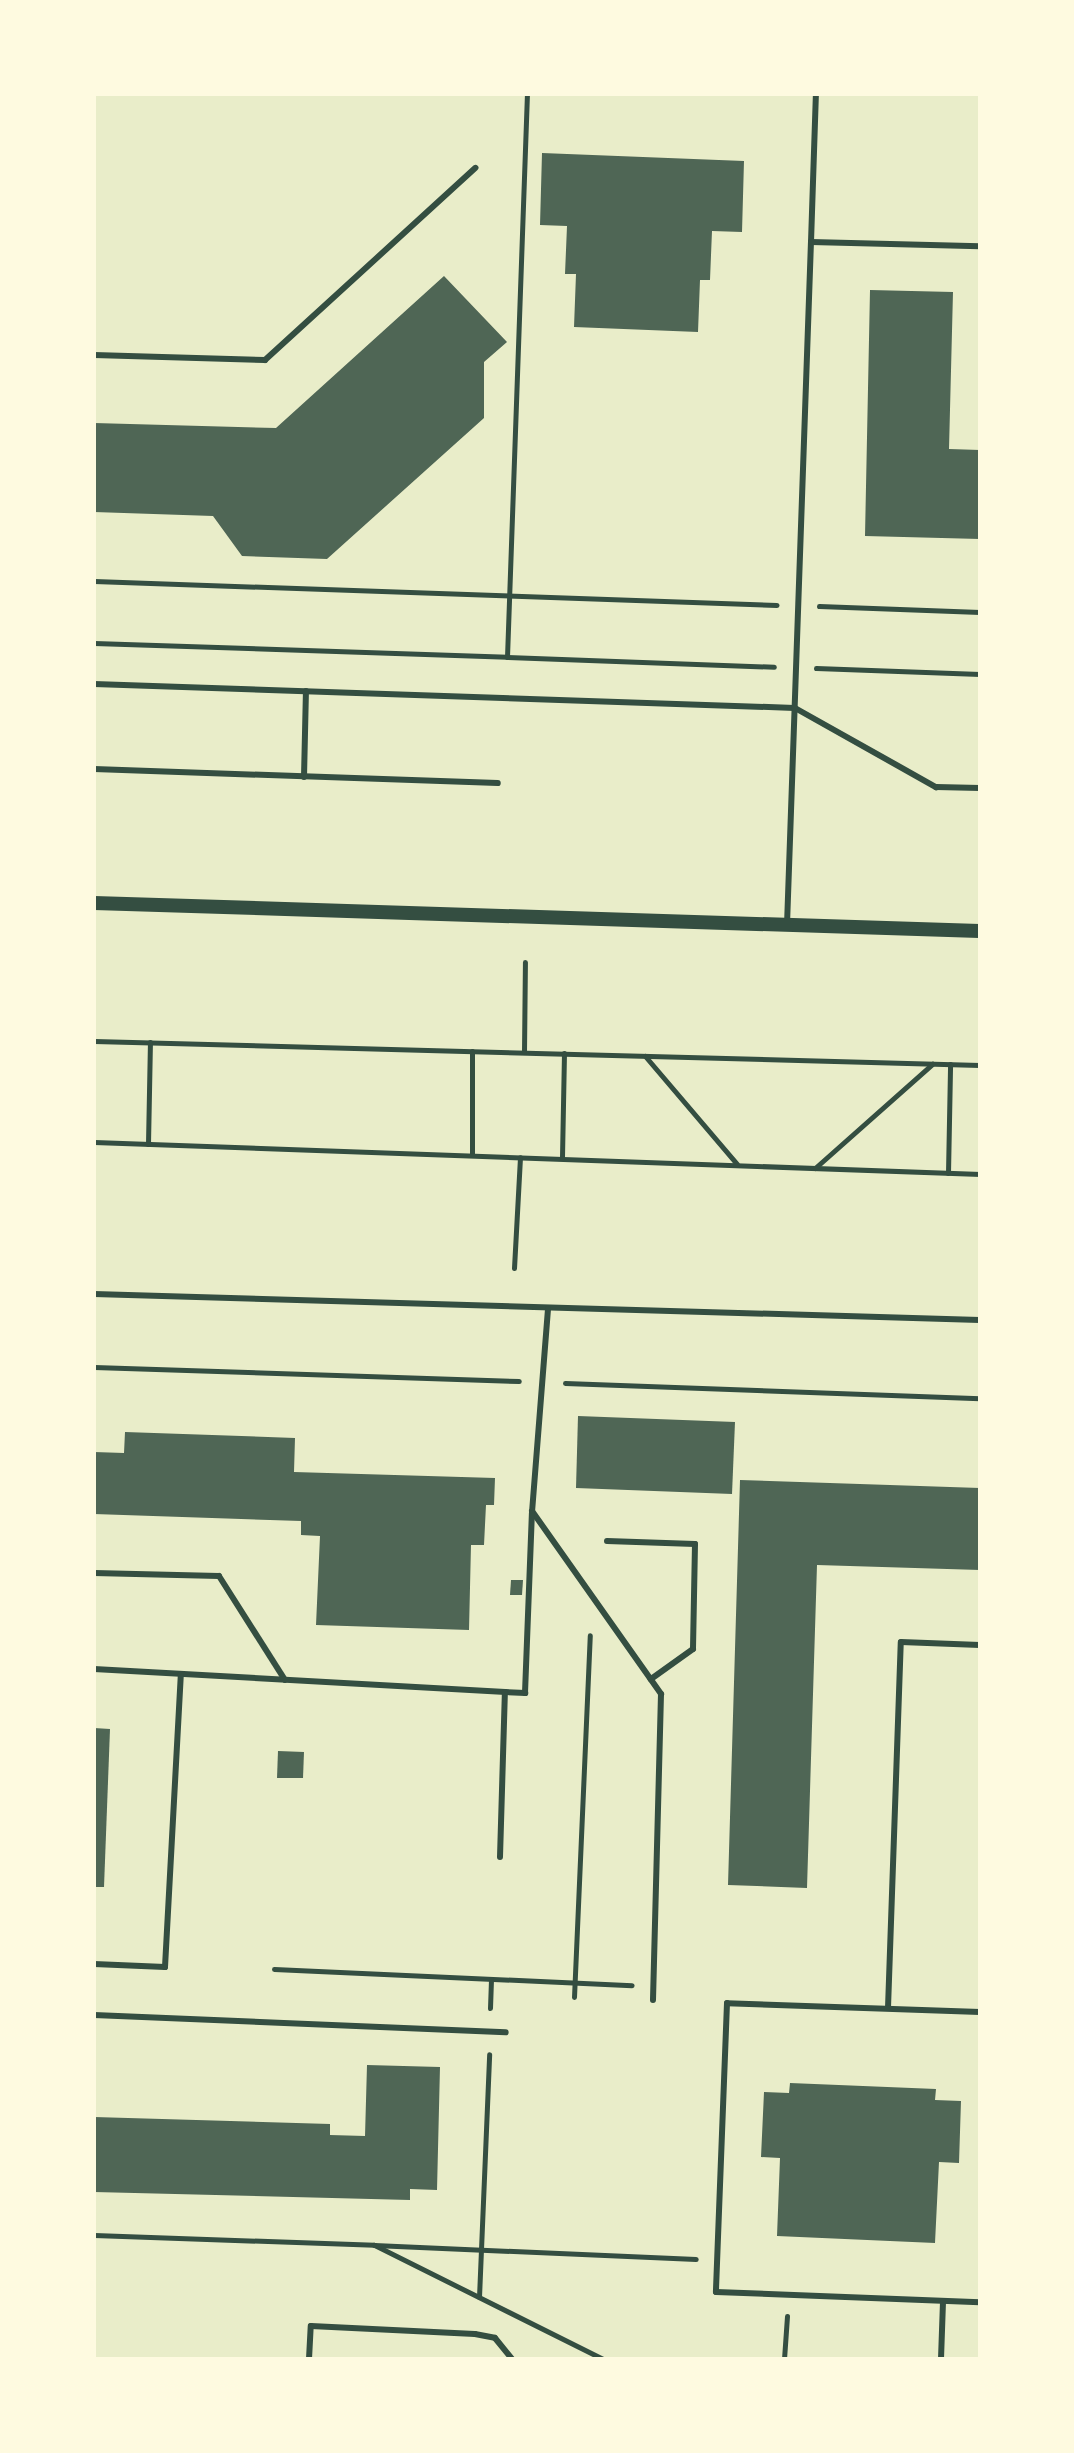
<!DOCTYPE html>
<html>
<head>
<meta charset="utf-8">
<style>
	body { margin:0 }
	#map { position:relative; width:1074px; height:2453px; overflow:hidden; background:#e9edc9; font-family:"PT Sans Narrow",sans-serif }
	div>[style] { position:absolute }
	.building>* { inset:0; background:#4f6655 }
	.path>* { height:5px; margin:-2.5px; padding:0 2.5px; transform-origin:2.5px; border-radius:2.5px; background:#344e41 }
	.service>* { height:6px; margin:-3px; padding:0 3px; transform-origin:3px; border-radius:3px; background:#344e41 }
	.tertiary>* { height:14px; margin:-7px; padding:0 7px; transform-origin:7px; border-radius:7px; background:#344e41 }
	span { translate:-50% -50%; white-space:nowrap; text-align:center; line-height:1.15; -webkit-text-stroke:6px #fefae0; paint-order:stroke }
	.frame { position:absolute; inset:0; border:96px solid #fefae0; pointer-events:none }
</style>
</head>
<body>
<div id="map">
	<div class="building">
		<i style="clip-path:polygon(542px 153px,744px 161px,742px 232px,712px 231px,710px 280px,700px 280px,698px 332px,574px 327px,576px 274px,565px 274px,567px 226px,540px 225px)"></i>
		<i style="clip-path:polygon(444px 276px,507px 342px,484px 362px,484px 418px,327px 559px,242px 556px,213px 516px,94px 512px,94px 423px,276px 428px)"></i>
		<i style="clip-path:polygon(870px 290px,953px 292px,949px 449px,980px 450px,980px 539px,865px 536px)"></i>
		<i style="clip-path:polygon(578px 1416px,735px 1422px,732px 1494px,576px 1488px)"></i>
		<i style="clip-path:polygon(125px 1432px,295px 1438px,294px 1472px,495px 1478px,494px 1505px,486px 1505px,484px 1545px,471px 1545px,469px 1630px,316px 1625px,320px 1536px,301px 1535px,301px 1521px,94px 1514px,94px 1452px,124px 1453px)"></i>
		<i style="clip-path:polygon(740px 1480px,980px 1488px,980px 1570px,817px 1565px,807px 1888px,728px 1885px)"></i>
		<i style="clip-path:polygon(511px 1580px,523px 1580px,522px 1595px,510px 1595px)"></i>
		<i style="clip-path:polygon(94px 1728px,110px 1729px,104px 1887px,94px 1887px)"></i>
		<i style="clip-path:polygon(278px 1751px,304px 1752px,303px 1778px,277px 1778px)"></i>
		<i style="clip-path:polygon(367px 2065px,440px 2067px,437px 2190px,410px 2189px,410px 2200px,94px 2192px,94px 2117px,330px 2124px,330px 2135px,365px 2136px)"></i>
		<i style="clip-path:polygon(790px 2083px,936px 2089px,935px 2100px,961px 2101px,959px 2163px,939px 2162px,935px 2243px,777px 2236px,780px 2158px,761px 2157px,764px 2092px,789px 2093px)"></i>
	</div>
	<div class="path">
		<i style="left:94px;top:581px;width:683px;rotate:2.01deg"></i>
		<i style="left:819px;top:606px;width:161px;rotate:2.1deg"></i>
		<i style="left:94px;top:643px;width:413px;rotate:1.9deg"></i>
		<i style="left:507px;top:657px;width:563px;rotate:-87.97deg"></i>
		<i style="left:507px;top:657px;width:267px;rotate:2.1deg"></i>
		<i style="left:816px;top:668px;width:164px;rotate:2.1deg"></i>
		<i style="left:94px;top:1041px;width:886px;rotate:1.55deg"></i>
		<i style="left:472px;top:1051px;width:103px;rotate:90deg"></i>
		<i style="left:524px;top:1052px;width:90px;rotate:-89.4deg"></i>
		<i style="left:645px;top:1056px;width:142px;rotate:49.6deg"></i>
		<i style="left:94px;top:1142px;width:887px;rotate:2.07deg"></i>
		<i style="left:148px;top:1144px;width:102px;rotate:-88.9deg"></i>
		<i style="left:562px;top:1157px;width:104px;rotate:-88.9deg"></i>
		<i style="left:815px;top:1168px;width:157px;rotate:-41.6deg"></i>
		<i style="left:948px;top:1173px;width:109px;rotate:-88.9deg"></i>
		<i style="left:514px;top:1268px;width:111px;rotate:-86.9deg"></i>
		<i style="left:94px;top:1367px;width:425px;rotate:1.9deg"></i>
		<i style="left:565px;top:1383px;width:415px;rotate:2.1deg"></i>
		<i style="left:274px;top:1969px;width:358px;rotate:2.6deg"></i>
		<i style="left:574px;top:1997px;width:362px;rotate:-87.5deg"></i>
		<i style="left:490px;top:2008px;width:29px;rotate:-88deg"></i>
		<i style="left:94px;top:2235px;width:280px;rotate:2deg"></i>
		<i style="left:479px;top:2297px;width:243px;rotate:-87.6deg"></i>
		<i style="left:603px;top:2359px;width:256px;rotate:-153.5deg"></i>
		<i style="left:374px;top:2245px;width:322px;rotate:2.5deg"></i>
		<i style="left:784px;top:2359px;width:43px;rotate:-86deg"></i>
	</div>
	<div class="service">
		<i style="left:811px;top:242px;width:148px;rotate:-88.1deg"></i>
		<i style="left:94px;top:355px;width:171px;rotate:1.7deg"></i>
		<i style="left:265px;top:360px;width:285px;rotate:-42.4deg"></i>
		<i style="left:94px;top:684px;width:701px;rotate:1.96deg"></i>
		<i style="left:795px;top:708px;width:162px;rotate:29.3deg"></i>
		<i style="left:936px;top:787px;width:44px;rotate:1.3deg"></i>
		<i style="left:94px;top:769px;width:404px;rotate:2deg"></i>
		<i style="left:304px;top:777px;width:86px;rotate:-88.7deg"></i>
		<i style="left:787px;top:925px;width:683px;rotate:-87.99deg"></i>
		<i style="left:811px;top:242px;width:169px;rotate:1.4deg"></i>
		<i style="left:94px;top:1294px;width:886px;rotate:1.68deg"></i>
		<i style="left:548px;top:1309px;width:203px;rotate:94.5deg"></i>
		<i style="left:532px;top:1511px;width:224px;rotate:54.8deg"></i>
		<i style="left:661px;top:1694px;width:306px;rotate:91.5deg"></i>
		<i style="left:607px;top:1541px;width:88px;rotate:2deg"></i>
		<i style="left:695px;top:1544px;width:105px;rotate:91.1deg"></i>
		<i style="left:693px;top:1649px;width:52px;rotate:144.5deg"></i>
		<i style="left:94px;top:1573px;width:125px;rotate:1.4deg"></i>
		<i style="left:219px;top:1576px;width:123px;rotate:57.6deg"></i>
		<i style="left:94px;top:1669px;width:432px;rotate:3.2deg"></i>
		<i style="left:525px;top:1693px;width:180px;rotate:-87.8deg"></i>
		<i style="left:500px;top:1857px;width:165px;rotate:-88.3deg"></i>
		<i style="left:94px;top:1964px;width:71px;rotate:2.4deg"></i>
		<i style="left:165px;top:1967px;width:293px;rotate:-86.9deg"></i>
		<i style="left:888px;top:2008px;width:366px;rotate:-88deg"></i>
		<i style="left:901px;top:1642px;width:79px;rotate:2.2deg"></i>
		<i style="left:980px;top:2012px;width:253px;rotate:-178deg"></i>
		<i style="left:727px;top:2003px;width:289px;rotate:92.2deg"></i>
		<i style="left:716px;top:2292px;width:264px;rotate:2.2deg"></i>
		<i style="left:94px;top:2015px;width:412px;rotate:2.4deg"></i>
		<i style="left:309px;top:2359px;width:33px;rotate:-87deg"></i>
		<i style="left:311px;top:2326px;width:164px;rotate:2.8deg"></i>
		<i style="left:475px;top:2334px;width:20px;rotate:11deg"></i>
		<i style="left:495px;top:2338px;width:27px;rotate:51deg"></i>
		<i style="left:941px;top:2359px;width:58px;rotate:-88deg"></i>
	</div>
	<div class="tertiary">
		<i style="left:94px;top:903px;width:886px;rotate:1.81deg"></i>
	</div>
	<div class="frame"></div>
</div>
</body>
</html>
